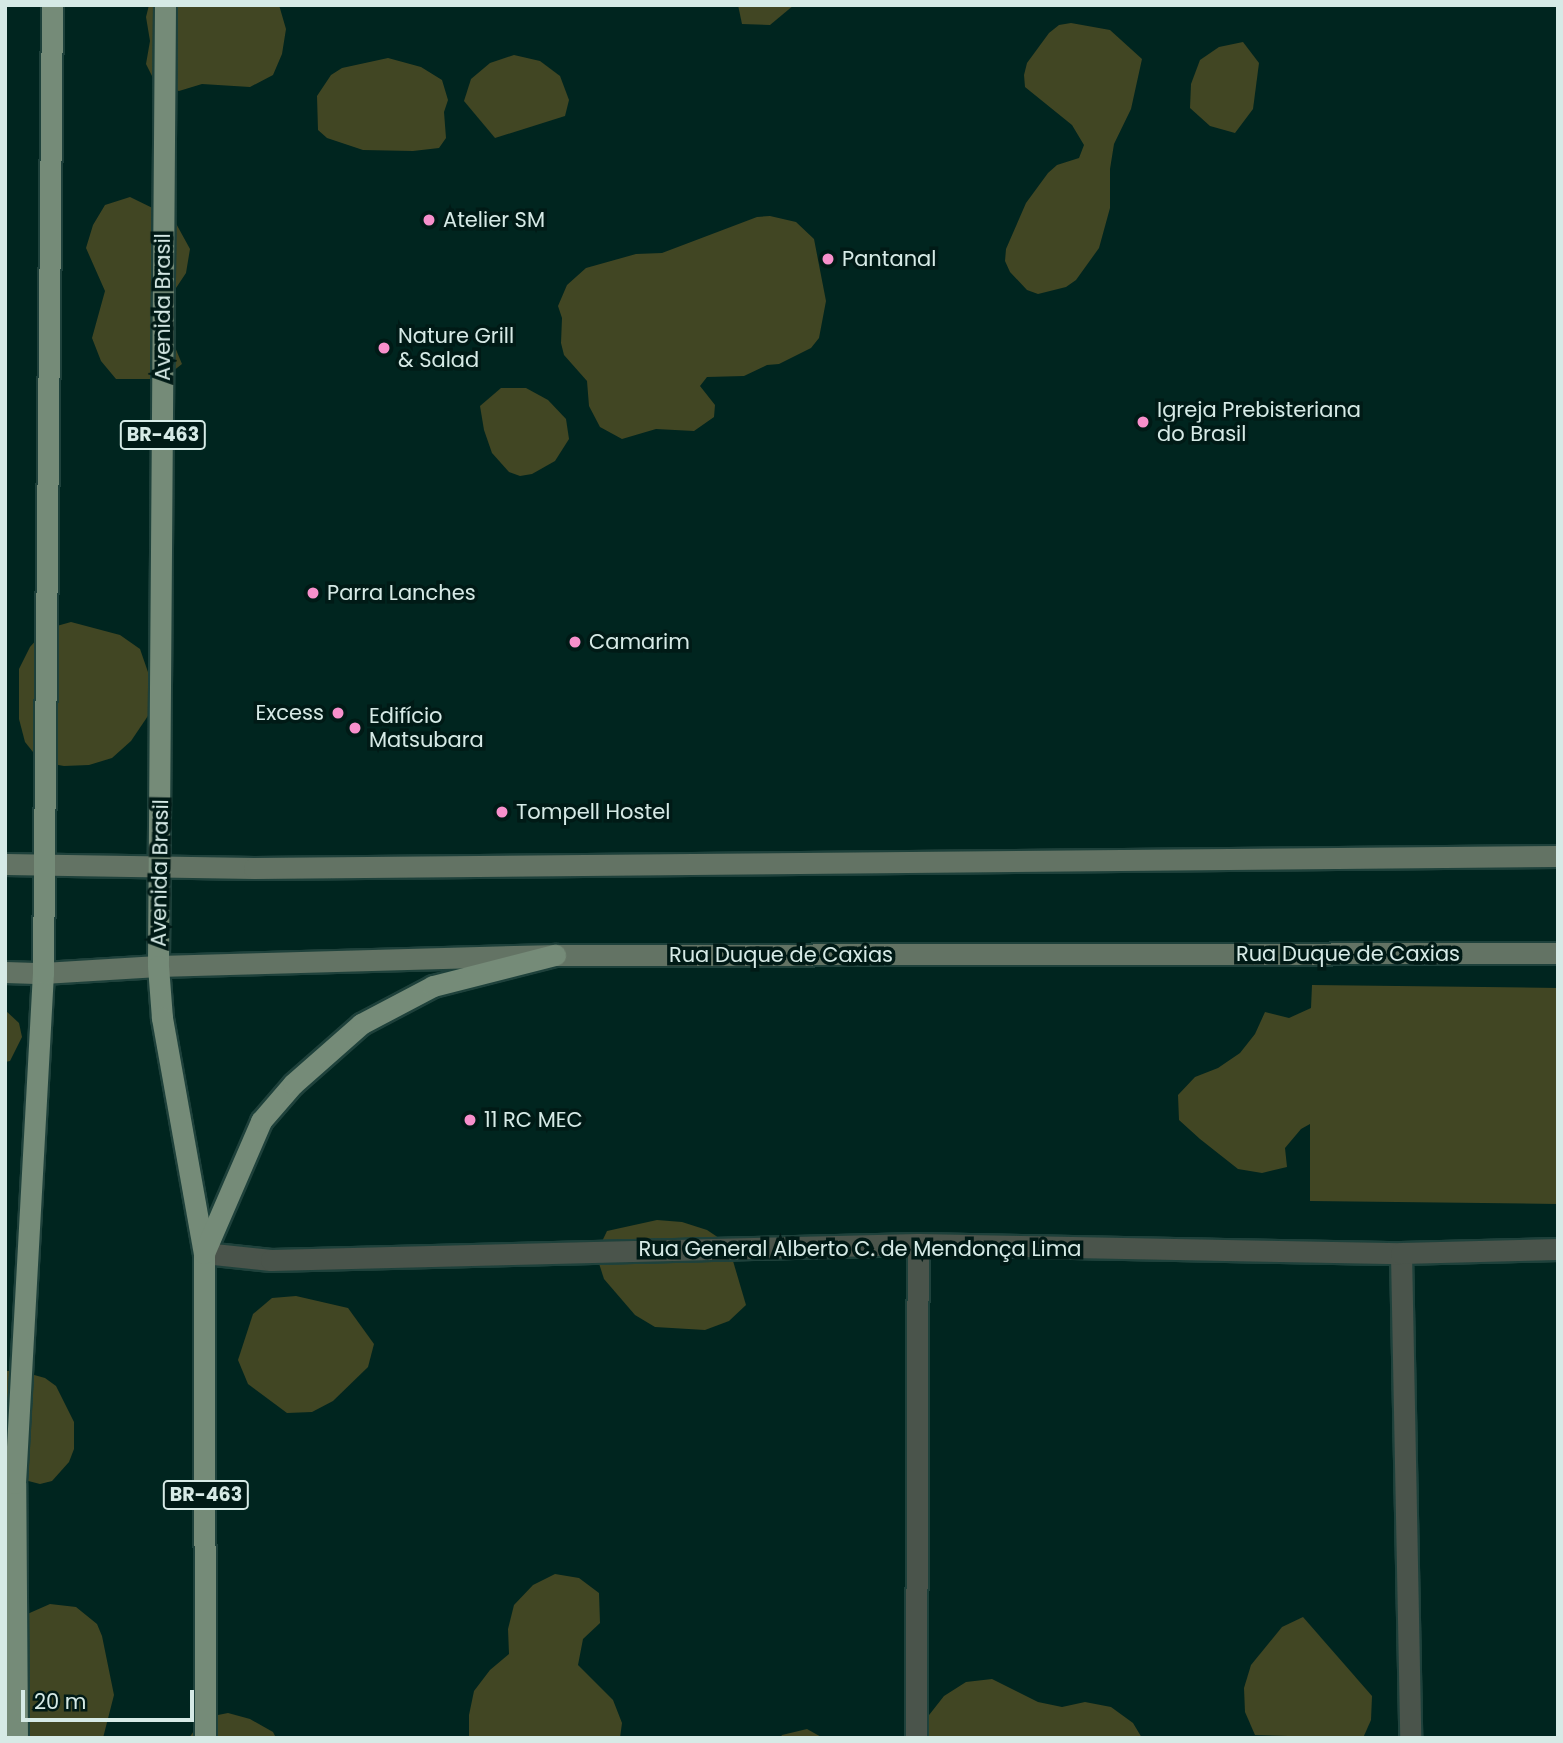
<!DOCTYPE html>
<html>
<head>
<meta charset="utf-8">
<style>
	body { margin:0 }
	#map { position:relative; width:1563px; height:1743px; overflow:hidden; background:#00251f; font-family:Poppins,sans-serif }
	div>[style] { position:absolute }
	.green>* { inset:0; background:#414623 }
	.roads { filter:drop-shadow(2px 0 #1e413b) drop-shadow(-2px 0 #1e413b) drop-shadow(0 2px #1e413b) drop-shadow(0 -2px #1e413b) }
	.service>* { height:21px; margin:-10.5px; padding:0 10.5px; transform-origin:10.5px; border-radius:10.5px; background:#4a544b }
	.minor>* { height:21px; margin:-10.5px; padding:0 10.5px; transform-origin:10.5px; border-radius:10.5px; background:#4a544b }
	.secondary>* { height:21px; margin:-10.5px; padding:0 10.5px; transform-origin:10.5px; border-radius:10.5px; background:#637364 }
	.primary>* { height:21px; margin:-10.5px; padding:0 10.5px; transform-origin:10.5px; border-radius:10.5px; background:#758b78 }
	.dots>* { width:19px; height:19px; translate:-50% -50%; box-sizing:border-box; border:4px solid #001a16; border-radius:50% }
	span { translate:-50% -50%; white-space:nowrap; text-align:center; line-height:1.15; -webkit-text-stroke:7px #001a16; paint-order:stroke }
	.shield-label span { padding:2px 5px; background:#001a16; border:2px solid; border-radius:5px; -webkit-text-stroke-width:0 }
	.shield-label { font-size:19px; color:#d6eae6; font-weight:700 }
	.poi-label { font-size:21px; color:#d6eae6 }
	.left { translate:0 -50%; text-align:left }
	.right { translate:-100% -50%; text-align:right }
	.street-label { font-size:21px; color:#d6eae6 }
	.frame { position:absolute; inset:0; border:7px solid #d6eae6; pointer-events:none }
	.scale { position:absolute; left:21px; top:1690px; width:173px; height:32px; box-sizing:border-box; border:4px solid #d6eae6; border-top:0; padding-left:9px; font-size:21px; line-height:24px; white-space:nowrap; color:#d6eae6; -webkit-text-stroke:5px #001a16; paint-order:stroke }
</style>
</head>
<body>
<div id="map">
	<div class="green">
		<i style="clip-path:polygon(149px 5px,279px 5px,286px 29px,282px 54px,273px 75px,250px 87px,202px 84px,179px 91px,156px 84px,146px 64px,150px 41px,146px 17px)"></i>
		<i style="clip-path:polygon(738px 5px,794px 5px,770px 25px,742px 24px)"></i>
		<i style="clip-path:polygon(1071px 23px,1110px 30px,1142px 59px,1131px 109px,1114px 144px,1110px 169px,1110px 208px,1099px 248px,1076px 280px,1066px 287px,1038px 294px,1027px 290px,1010px 272px,1005px 261px,1006px 249px,1026px 203px,1048px 173px,1057px 165px,1079px 158px,1084px 145px,1072px 125px,1025px 87px,1024px 75px,1027px 63px,1049px 33px,1059px 25px)"></i>
		<i style="clip-path:polygon(1243px 42px,1259px 63px,1253px 109px,1235px 133px,1210px 126px,1190px 108px,1191px 84px,1200px 60px,1219px 47px)"></i>
		<i style="clip-path:polygon(514px 55px,540px 61px,560px 76px,569px 100px,565px 116px,495px 138px,464px 101px,471px 79px,490px 63px)"></i>
		<i style="clip-path:polygon(388px 58px,421px 67px,442px 80px,448px 100px,444px 112px,446px 138px,439px 148px,413px 151px,363px 150px,327px 138px,318px 130px,317px 96px,331px 75px,342px 68px)"></i>
		<i style="clip-path:polygon(130px 197px,173px 218px,190px 249px,186px 273px,172px 294px,163px 318px,182px 364px,163px 379px,116px 379px,101px 361px,92px 338px,105px 291px,86px 248px,93px 225px,105px 205px)"></i>
		<i style="clip-path:polygon(770px 216px,796px 222px,814px 239px,826px 301px,819px 338px,811px 348px,779px 364px,767px 365px,744px 376px,707px 377px,700px 386px,715px 405px,714px 417px,694px 431px,656px 429px,622px 439px,600px 427px,589px 406px,587px 381px,564px 355px,561px 343px,562px 318px,558px 306px,567px 285px,586px 268px,636px 254px,662px 253px,757px 217px)"></i>
		<i style="clip-path:polygon(501px 388px,526px 388px,548px 400px,566px 419px,569px 439px,555px 461px,532px 474px,520px 476px,509px 472px,492px 453px,484px 430px,480px 406px)"></i>
		<i style="clip-path:polygon(71px 622px,120px 635px,140px 649px,158px 701px,131px 741px,112px 758px,89px 765px,64px 766px,41px 762px,25px 742px,19px 719px,19px 669px,30px 647px,46px 629px)"></i>
		<i style="clip-path:polygon(1312px 985px,1558px 988px,1558px 1204px,1310px 1201px,1310px 1124px,1301px 1129px,1285px 1148px,1287px 1167px,1262px 1173px,1238px 1169px,1200px 1139px,1179px 1120px,1178px 1095px,1195px 1077px,1218px 1068px,1240px 1053px,1255px 1034px,1265px 1012px,1289px 1018px,1311px 1008px)"></i>
		<i style="clip-path:polygon(5px 1010px,19px 1023px,22px 1037px,10px 1061px,5px 1062px)"></i>
		<i style="clip-path:polygon(657px 1220px,682px 1222px,707px 1230px,728px 1244px,746px 1305px,729px 1321px,705px 1330px,655px 1327px,635px 1315px,604px 1279px,596px 1254px,607px 1231px)"></i>
		<i style="clip-path:polygon(296px 1296px,348px 1308px,374px 1344px,368px 1367px,333px 1401px,312px 1412px,287px 1413px,248px 1384px,238px 1360px,253px 1314px,272px 1298px)"></i>
		<i style="clip-path:polygon(5px 1371px,20px 1371px,45px 1378px,56px 1386px,74px 1422px,74px 1449px,69px 1462px,52px 1481px,40px 1484px,5px 1475px)"></i>
		<i style="clip-path:polygon(555px 1574px,579px 1578px,599px 1593px,600px 1623px,583px 1639px,578px 1665px,613px 1700px,622px 1723px,620px 1738px,469px 1738px,469px 1715px,474px 1691px,490px 1670px,509px 1654px,508px 1629px,514px 1605px,533px 1585px)"></i>
		<i style="clip-path:polygon(50px 1604px,76px 1607px,97px 1624px,102px 1636px,114px 1695px,103px 1738px,5px 1738px,5px 1620px,16px 1619px)"></i>
		<i style="clip-path:polygon(1303px 1617px,1372px 1696px,1371px 1720px,1363px 1738px,1255px 1735px,1245px 1712px,1244px 1688px,1251px 1665px,1282px 1627px)"></i>
		<i style="clip-path:polygon(992px 1679px,1038px 1702px,1062px 1707px,1085px 1702px,1111px 1707px,1133px 1723px,1142px 1738px,911px 1738px,944px 1696px,966px 1682px)"></i>
		<i style="clip-path:polygon(228px 1713px,250px 1719px,273px 1732px,276px 1738px,189px 1738px,203px 1718px)"></i>
		<i style="clip-path:polygon(807px 1729px,823px 1738px,780px 1738px,782px 1735px)"></i>
	</div>
	<div class="roads">
		<div class="service">
			<i style="left:1401px;top:1253px;width:485px;rotate:88.9deg"></i>
		</div>
		<div class="minor">
			<i style="left:204px;top:1253px;width:67px;rotate:6deg"></i>
			<i style="left:271px;top:1260px;width:647px;rotate:-1.42deg"></i>
			<i style="left:918px;top:1244px;width:483px;rotate:1.1deg"></i>
			<i style="left:1401px;top:1253px;width:157px;rotate:-1.5deg"></i>
			<i style="left:916px;top:1738px;width:494px;rotate:-89.8deg"></i>
		</div>
		<div class="secondary">
			<i style="left:5px;top:864px;width:249px;rotate:0.9deg"></i>
			<i style="left:254px;top:868px;width:1304px;rotate:-0.53deg"></i>
			<i style="left:5px;top:972px;width:38px;rotate:2deg"></i>
			<i style="left:43px;top:973px;width:115px;rotate:-3.5deg"></i>
			<i style="left:158px;top:966px;width:397px;rotate:-1.6deg"></i>
			<i style="left:555px;top:955px;width:1003px;rotate:-0.11deg"></i>
		</div>
		<div class="primary">
			<i style="left:165px;top:5px;width:961px;rotate:90.42deg"></i>
			<i style="left:158px;top:966px;width:52px;rotate:85.6deg"></i>
			<i style="left:162px;top:1018px;width:239px;rotate:79.9deg"></i>
			<i style="left:204px;top:1253px;width:485px;rotate:89.9deg"></i>
			<i style="left:204px;top:1253px;width:144px;rotate:-66.6deg"></i>
			<i style="left:261px;top:1121px;width:49px;rotate:-49.1deg"></i>
			<i style="left:293px;top:1084px;width:91px;rotate:-41.4deg"></i>
			<i style="left:361px;top:1024px;width:81px;rotate:-27.8deg"></i>
			<i style="left:433px;top:986px;width:126px;rotate:-14.3deg"></i>
			<i style="left:17px;top:1738px;width:255px;rotate:-90.4deg"></i>
			<i style="left:15px;top:1483px;width:511px;rotate:-86.86deg"></i>
			<i style="left:43px;top:973px;width:968px;rotate:-89.47deg"></i>
		</div>
	</div>
	<div class="dots">
		<i style="left:429px;top:220px;background:#f890cc"></i>
		<i style="left:828px;top:259px;background:#f890cc"></i>
		<i style="left:384px;top:348px;background:#f890cc"></i>
		<i style="left:1143px;top:422px;background:#f890cc"></i>
		<i style="left:313px;top:593px;background:#f890cc"></i>
		<i style="left:575px;top:642px;background:#f890cc"></i>
		<i style="left:338px;top:713px;background:#f890cc"></i>
		<i style="left:355px;top:728px;background:#f890cc"></i>
		<i style="left:502px;top:812px;background:#f890cc"></i>
		<i style="left:470px;top:1120px;background:#f890cc"></i>
	</div>
	<div class="shield-label">
		<span style="left:163px;top:435px">BR-463</span>
		<span style="left:206px;top:1495px">BR-463</span>
	</div>
	<div class="poi-label">
		<span class="left" style="left:443px;top:220px">Atelier SM</span>
		<span class="left" style="left:842px;top:259px">Pantanal</span>
		<span class="left" style="left:398px;top:348px">Nature Grill<br>&amp; Salad</span>
		<span class="left" style="left:1157px;top:422px">Igreja Prebisteriana<br>do Brasil</span>
		<span class="left" style="left:327px;top:593px">Parra Lanches</span>
		<span class="left" style="left:589px;top:642px">Camarim</span>
		<span class="right" style="left:324px;top:713px">Excess</span>
		<span class="left" style="left:369px;top:728px">Edifício<br>Matsubara</span>
		<span class="left" style="left:516px;top:812px">Tompell Hostel</span>
		<span class="left" style="left:484px;top:1120px">11 RC MEC</span>
	</div>
	<div class="street-label">
		<span style="left:163px;top:307px;rotate:-90deg">Avenida Brasil</span>
		<span style="left:160px;top:873px;rotate:-89deg">Avenida Brasil</span>
		<span style="left:1348px;top:954px">Rua Duque de Caxias</span>
		<span style="left:781px;top:955px">Rua Duque de Caxias</span>
		<span style="left:860px;top:1249px">Rua General Alberto C. de Mendonça Lima</span>
	</div>
	<div class="frame"></div>
	<div class="scale">20 m</div>
</div>
</body>
</html>
